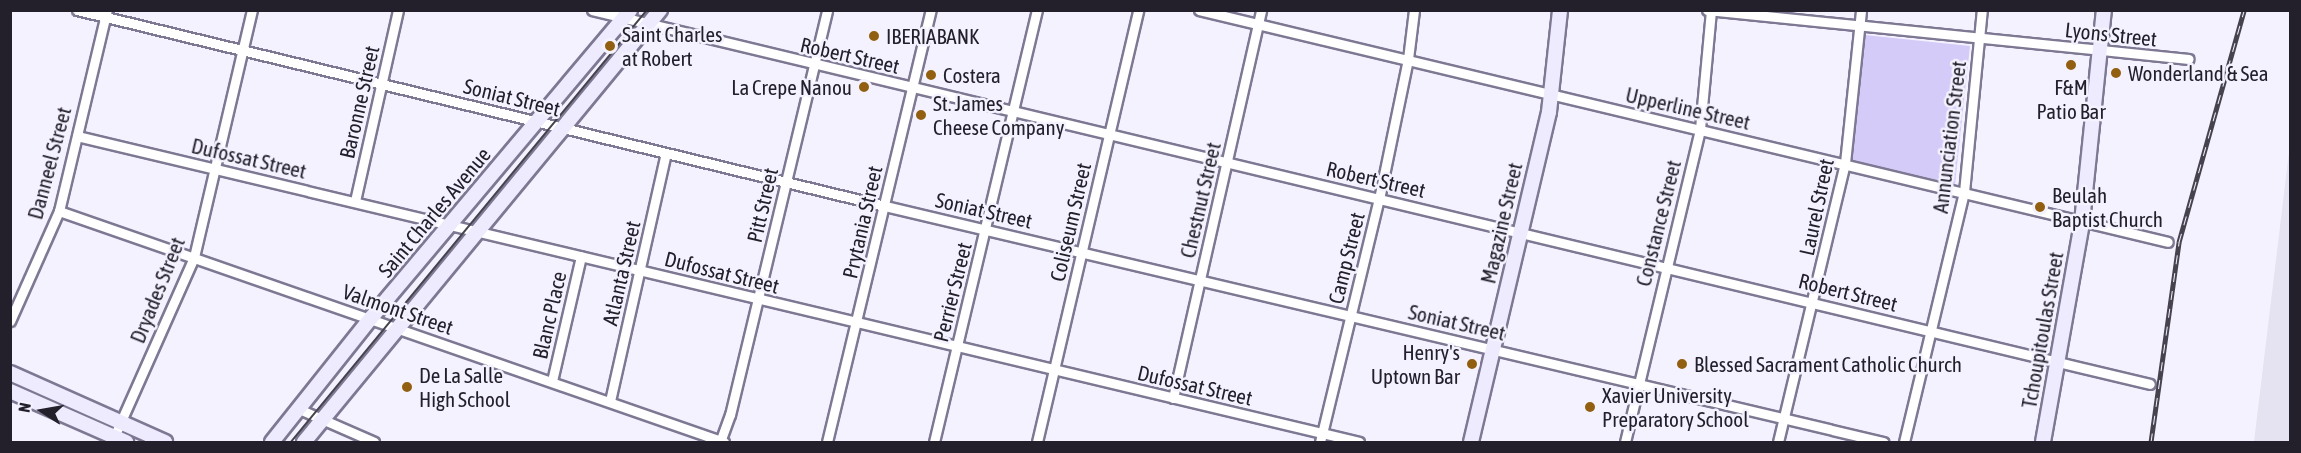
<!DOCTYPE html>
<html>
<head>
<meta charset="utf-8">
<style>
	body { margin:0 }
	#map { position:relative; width:2301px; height:453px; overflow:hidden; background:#f5f2ff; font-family:"Asap Condensed",sans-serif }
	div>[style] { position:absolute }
	.built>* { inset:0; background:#e5e2f1 }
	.green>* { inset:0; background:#d5cbf8 }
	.roads { filter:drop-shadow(2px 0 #7e7893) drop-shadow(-2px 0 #7e7893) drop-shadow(0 2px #7e7893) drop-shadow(0 -2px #7e7893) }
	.street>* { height:9px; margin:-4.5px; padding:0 4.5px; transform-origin:4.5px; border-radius:4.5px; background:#fff }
	.secondary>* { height:14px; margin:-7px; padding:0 7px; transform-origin:7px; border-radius:7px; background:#efebfe }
	.tram>* { height:1.5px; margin:-0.75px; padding:0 0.75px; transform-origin:0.75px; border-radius:0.75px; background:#46434f }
	.rail>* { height:5px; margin-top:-2.5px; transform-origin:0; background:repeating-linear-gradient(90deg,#f5f2ff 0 9px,#46434f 0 18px); box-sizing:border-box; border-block:2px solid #46434f }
	.dots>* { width:16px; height:16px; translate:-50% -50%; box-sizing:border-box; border:3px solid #f5f2ff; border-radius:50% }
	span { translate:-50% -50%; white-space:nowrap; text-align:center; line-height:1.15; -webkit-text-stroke:5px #f5f2ff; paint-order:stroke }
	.poi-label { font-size:21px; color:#23202b }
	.left { translate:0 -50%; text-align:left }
	.right { translate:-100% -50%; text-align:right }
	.street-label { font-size:21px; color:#23202b }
	.frame { position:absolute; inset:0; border:12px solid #23202b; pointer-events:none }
	.north { position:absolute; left:12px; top:381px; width:60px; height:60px; -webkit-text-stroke:4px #f5f2ff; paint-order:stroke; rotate:281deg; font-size:16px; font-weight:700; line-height:24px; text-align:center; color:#23202b }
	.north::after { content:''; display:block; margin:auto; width:21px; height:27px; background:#23202b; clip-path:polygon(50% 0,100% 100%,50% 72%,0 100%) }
</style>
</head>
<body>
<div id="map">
	<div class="built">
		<i style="clip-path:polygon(2290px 144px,2290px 442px,2254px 442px)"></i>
	</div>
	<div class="green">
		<i style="clip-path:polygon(1865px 35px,1970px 46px,1955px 184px,1852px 160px)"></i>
	</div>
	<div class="roads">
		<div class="street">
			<i style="left:77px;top:10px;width:831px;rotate:13.64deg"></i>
			<i style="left:885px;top:206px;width:1026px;rotate:13.3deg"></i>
			<i style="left:592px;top:10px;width:1602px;rotate:13.5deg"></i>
			<i style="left:1199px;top:10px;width:996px;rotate:13.46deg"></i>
			<i style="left:1707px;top:10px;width:484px;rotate:5.8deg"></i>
			<i style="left:77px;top:136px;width:1318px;rotate:13.42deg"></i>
			<i style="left:355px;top:201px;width:196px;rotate:-77.3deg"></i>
			<i style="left:59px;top:211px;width:704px;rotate:19.16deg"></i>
			<i style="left:10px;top:321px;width:120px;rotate:-66deg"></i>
			<i style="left:59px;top:211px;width:207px;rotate:-76.6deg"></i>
			<i style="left:552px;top:381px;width:128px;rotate:-76.9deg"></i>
			<i style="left:1173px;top:398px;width:398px;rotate:-77.2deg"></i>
			<i style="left:610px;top:401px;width:254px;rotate:-77.3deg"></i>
			<i style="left:299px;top:409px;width:82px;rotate:23.7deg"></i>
			<i style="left:114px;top:437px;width:197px;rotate:-66deg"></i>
			<i style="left:194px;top:257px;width:254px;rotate:-76.8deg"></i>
			<i style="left:720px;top:442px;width:29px;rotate:-70deg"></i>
			<i style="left:730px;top:415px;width:416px;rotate:-76.5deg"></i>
			<i style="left:827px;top:442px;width:444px;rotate:-76.5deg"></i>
			<i style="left:934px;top:442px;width:444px;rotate:-76.6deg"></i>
			<i style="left:1037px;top:442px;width:444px;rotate:-76.8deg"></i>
			<i style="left:1320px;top:442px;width:250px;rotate:-76.4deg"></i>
			<i style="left:1379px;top:199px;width:143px;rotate:-78.3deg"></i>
			<i style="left:1408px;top:59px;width:49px;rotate:-83deg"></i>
			<i style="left:1625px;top:442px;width:322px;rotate:-76.5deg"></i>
			<i style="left:1700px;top:129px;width:120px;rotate:-84.7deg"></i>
			<i style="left:1778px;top:442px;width:287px;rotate:-76.5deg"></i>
			<i style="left:1845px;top:163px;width:154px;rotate:-84deg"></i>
			<i style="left:1904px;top:442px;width:257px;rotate:-76.5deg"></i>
			<i style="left:1964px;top:192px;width:183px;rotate:-84.4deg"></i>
		</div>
		<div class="secondary">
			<i style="left:10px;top:373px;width:170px;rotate:24deg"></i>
			<i style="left:10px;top:391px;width:127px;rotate:23.7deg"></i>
			<i style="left:272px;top:442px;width:159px;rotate:-51.4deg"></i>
			<i style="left:371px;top:318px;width:402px;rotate:-49.9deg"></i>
			<i style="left:304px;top:442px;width:560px;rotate:-50.51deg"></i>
			<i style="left:1471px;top:442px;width:339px;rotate:-76.7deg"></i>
			<i style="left:1549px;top:112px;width:103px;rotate:-83.8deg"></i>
			<i style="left:2043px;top:442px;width:223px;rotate:-79.9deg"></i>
			<i style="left:2082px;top:222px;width:213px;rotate:-84.1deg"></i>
		</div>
	</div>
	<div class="tram">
		<i style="left:291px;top:442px;width:560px;rotate:-50.51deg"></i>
	</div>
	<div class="rail">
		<i style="left:2151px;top:442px;width:202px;rotate:-82deg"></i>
		<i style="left:2179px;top:242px;width:241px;rotate:-74.3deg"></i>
	</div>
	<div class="dots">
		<i style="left:874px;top:36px;background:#925f11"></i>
		<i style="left:610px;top:46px;background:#925f11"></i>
		<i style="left:2071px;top:65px;background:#925f11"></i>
		<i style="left:2116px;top:73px;background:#925f11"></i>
		<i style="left:931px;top:75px;background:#925f11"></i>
		<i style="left:864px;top:87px;background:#925f11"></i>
		<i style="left:921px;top:115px;background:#925f11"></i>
		<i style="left:2040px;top:207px;background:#925f11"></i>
		<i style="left:1472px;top:364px;background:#925f11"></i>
		<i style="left:1682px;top:364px;background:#925f11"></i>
		<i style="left:407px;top:387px;background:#925f11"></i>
		<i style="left:1590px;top:407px;background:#925f11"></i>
	</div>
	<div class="poi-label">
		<span class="left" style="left:622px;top:46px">Saint Charles<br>at Robert</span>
		<span class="left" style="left:886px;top:36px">IBERIABANK</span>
		<span class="left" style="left:2128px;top:73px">Wonderland &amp; Sea</span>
		<span class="left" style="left:943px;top:75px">Costera</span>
		<span class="right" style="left:852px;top:87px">La Crepe Nanou</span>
		<span style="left:2071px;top:99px">F&amp;M<br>Patio Bar</span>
		<span class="left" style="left:933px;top:115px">St. James<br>Cheese Company</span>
		<span class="left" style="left:2052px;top:207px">Beulah<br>Baptist Church</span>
		<span class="right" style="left:1460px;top:364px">Henry's<br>Uptown Bar</span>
		<span class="left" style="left:1694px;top:364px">Blessed Sacrament Catholic Church</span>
		<span class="left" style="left:419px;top:387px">De La Salle<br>High School</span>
		<span class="left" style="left:1602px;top:407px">Xavier University<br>Preparatory School</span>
	</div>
	<div class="street-label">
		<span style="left:2111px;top:34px;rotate:6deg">Lyons Street</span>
		<span style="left:850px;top:55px;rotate:13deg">Robert Street</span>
		<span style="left:512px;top:97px;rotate:14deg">Soniat Street</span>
		<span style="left:359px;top:102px;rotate:-77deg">Baronne Street</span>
		<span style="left:1688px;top:108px;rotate:13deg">Upperline Street</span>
		<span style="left:1949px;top:137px;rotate:-83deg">Annunciation Street</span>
		<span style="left:249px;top:158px;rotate:13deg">Dufossat Street</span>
		<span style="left:49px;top:163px;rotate:-75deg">Danneel Street</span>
		<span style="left:1376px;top:179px;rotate:13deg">Robert Street</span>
		<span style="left:1200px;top:200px;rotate:-77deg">Chestnut Street</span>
		<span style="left:762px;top:205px;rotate:-77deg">Pitt Street</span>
		<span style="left:1816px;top:207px;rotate:-78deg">Laurel Street</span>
		<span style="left:984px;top:210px;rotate:13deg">Soniat Street</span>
		<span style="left:434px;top:212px;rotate:-50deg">Saint Charles Avenue</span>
		<span style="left:862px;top:222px;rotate:-77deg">Prytania Street</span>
		<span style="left:1070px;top:222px;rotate:-77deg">Coliseum Street</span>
		<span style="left:1501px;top:223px;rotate:-77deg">Magazine Street</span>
		<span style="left:1658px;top:223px;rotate:-76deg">Constance Street</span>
		<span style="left:1346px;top:258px;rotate:-76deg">Camp Street</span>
		<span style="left:722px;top:272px;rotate:14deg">Dufossat Street</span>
		<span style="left:621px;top:273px;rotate:-77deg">Atlanta Street</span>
		<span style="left:157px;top:290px;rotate:-68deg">Dryades Street</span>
		<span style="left:952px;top:292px;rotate:-76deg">Perrier Street</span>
		<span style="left:1848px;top:292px;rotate:14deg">Robert Street</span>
		<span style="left:398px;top:309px;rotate:19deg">Valmont Street</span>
		<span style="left:549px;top:315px;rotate:-77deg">Blanc Place</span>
		<span style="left:1457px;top:322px;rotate:13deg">Soniat Street</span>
		<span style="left:2042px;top:330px;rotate:-80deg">Tchoupitoulas Street</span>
		<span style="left:1195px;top:385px;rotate:13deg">Dufossat Street</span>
	</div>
	<div class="frame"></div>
	<div class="north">N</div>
</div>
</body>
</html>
